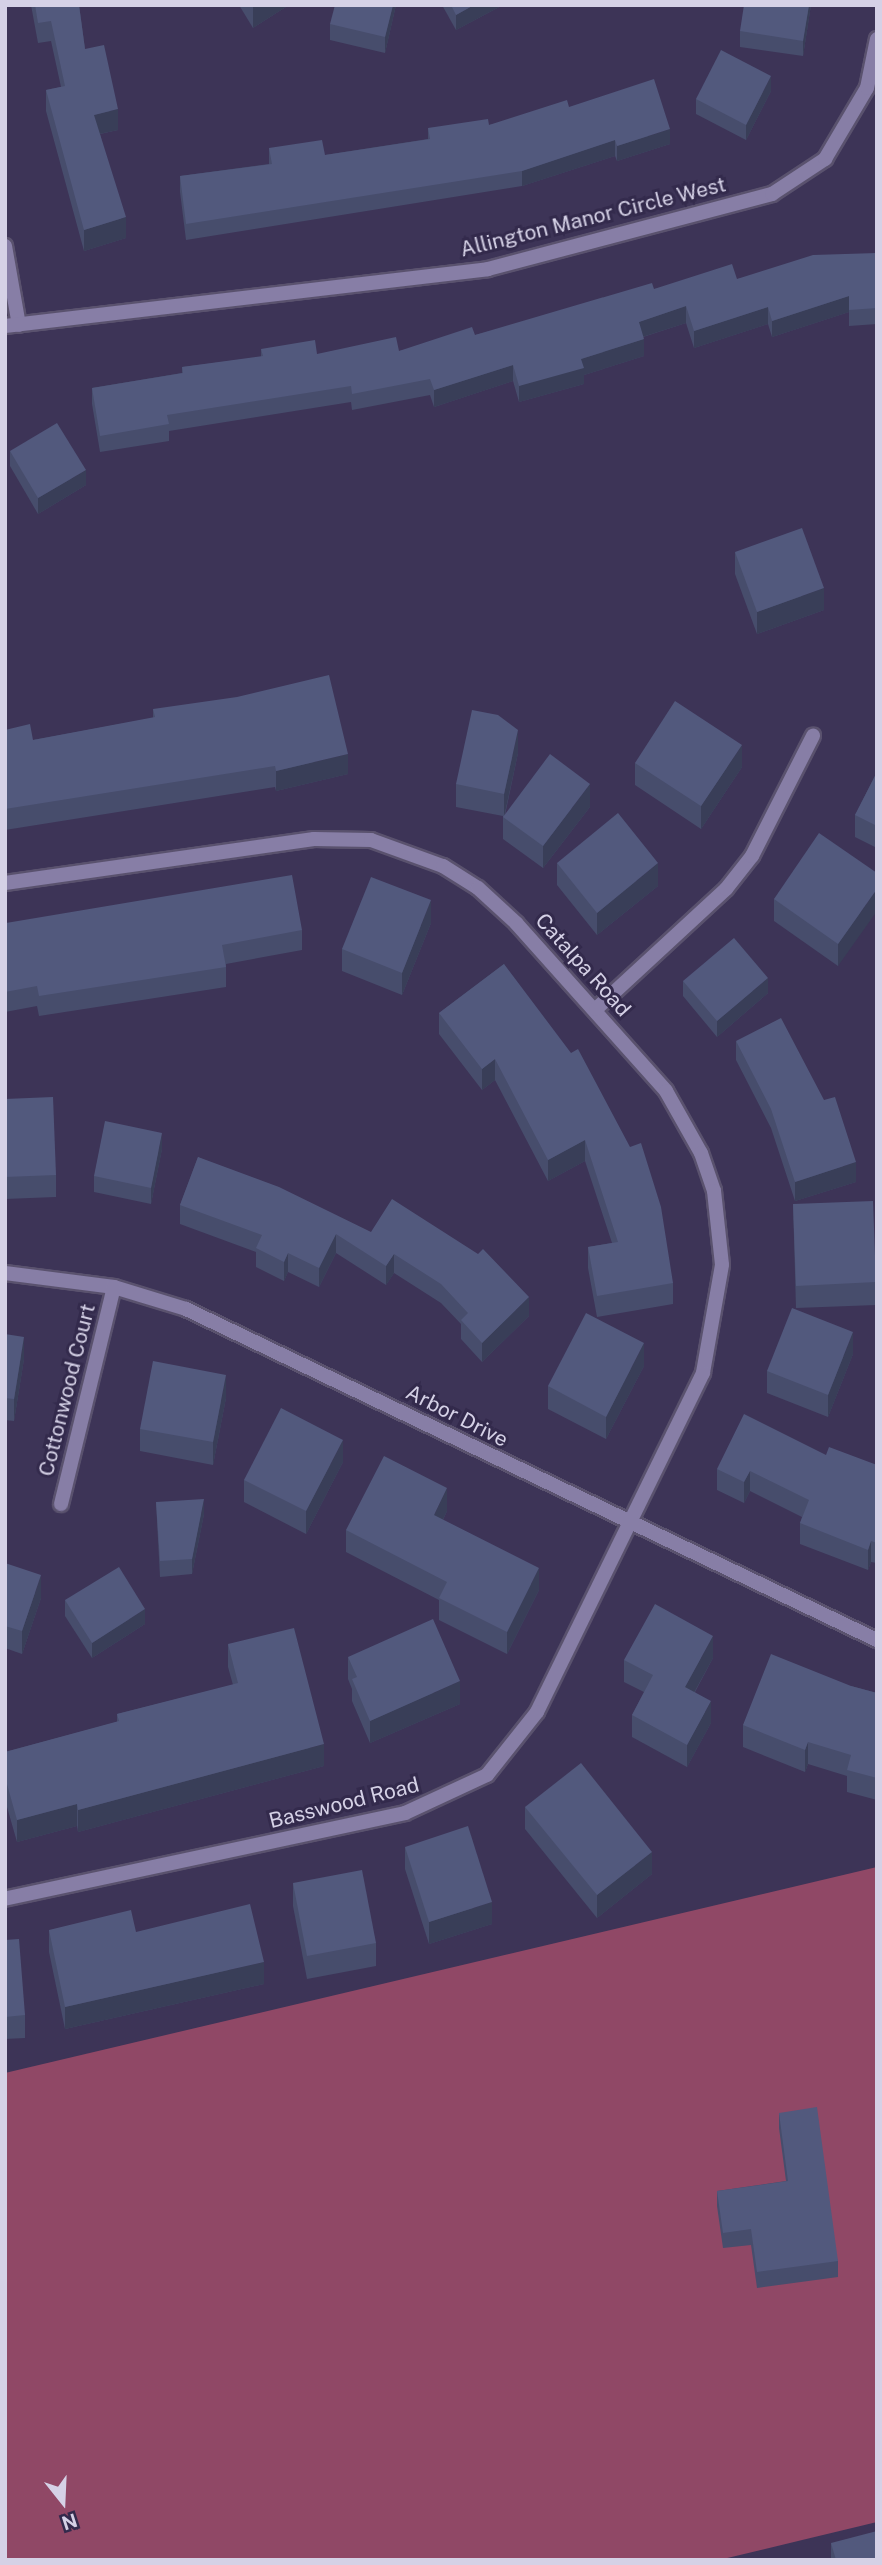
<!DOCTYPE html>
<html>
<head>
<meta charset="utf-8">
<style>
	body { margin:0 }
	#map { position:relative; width:882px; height:2565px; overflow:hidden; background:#3d3457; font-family:"Public Sans",sans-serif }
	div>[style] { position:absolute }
	.forest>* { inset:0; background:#904866 }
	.roads { filter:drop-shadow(2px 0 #5a526e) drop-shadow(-2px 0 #5a526e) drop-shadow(0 2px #5a526e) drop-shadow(0 -2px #5a526e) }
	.minor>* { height:14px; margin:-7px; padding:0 7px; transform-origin:7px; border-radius:7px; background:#877ea6 }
	.wall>* { inset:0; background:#474d6c }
	.shaded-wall>* { inset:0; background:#393e58 }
	.building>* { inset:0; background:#52597d }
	span { translate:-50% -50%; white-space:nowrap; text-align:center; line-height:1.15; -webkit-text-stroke:6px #332a4c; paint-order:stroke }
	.street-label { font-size:21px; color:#d5d1e6 }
	.frame { position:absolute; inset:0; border:7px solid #d5d1e6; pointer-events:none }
	.north { position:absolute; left:28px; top:2467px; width:70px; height:70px; -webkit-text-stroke:5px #332a4c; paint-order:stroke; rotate:162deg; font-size:19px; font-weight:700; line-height:28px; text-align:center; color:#d5d1e6 }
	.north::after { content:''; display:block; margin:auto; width:24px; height:32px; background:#d5d1e6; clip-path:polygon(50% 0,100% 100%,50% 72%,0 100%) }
</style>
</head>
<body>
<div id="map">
	<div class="forest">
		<i style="clip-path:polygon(877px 1867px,877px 2522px,719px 2560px,5px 2560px,5px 2073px)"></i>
	</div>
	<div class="roads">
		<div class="minor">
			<i style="left:5px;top:246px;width:80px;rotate:80deg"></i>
			<i style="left:5px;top:326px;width:486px;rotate:-6.7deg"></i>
			<i style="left:488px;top:269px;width:294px;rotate:-14.8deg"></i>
			<i style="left:772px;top:194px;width:64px;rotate:-33.4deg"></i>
			<i style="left:825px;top:159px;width:82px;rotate:-59.4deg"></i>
			<i style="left:867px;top:88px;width:50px;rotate:-78.5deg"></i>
			<i style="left:5px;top:883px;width:312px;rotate:-8.1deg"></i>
			<i style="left:314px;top:839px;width:57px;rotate:1deg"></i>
			<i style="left:371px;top:840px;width:77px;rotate:19.9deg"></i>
			<i style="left:443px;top:866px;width:41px;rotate:32.2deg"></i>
			<i style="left:478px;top:888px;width:52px;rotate:42.6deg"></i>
			<i style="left:516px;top:923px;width:225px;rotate:48.2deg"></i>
			<i style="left:666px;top:1091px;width:71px;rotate:60.6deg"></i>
			<i style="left:701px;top:1153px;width:40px;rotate:71.1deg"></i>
			<i style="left:714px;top:1191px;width:74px;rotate:83.8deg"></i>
			<i style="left:722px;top:1265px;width:110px;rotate:100deg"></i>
			<i style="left:703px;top:1373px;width:377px;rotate:116.1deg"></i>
			<i style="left:537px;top:1712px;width:80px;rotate:128.4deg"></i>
			<i style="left:487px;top:1775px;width:90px;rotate:155.1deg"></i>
			<i style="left:405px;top:1813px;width:409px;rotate:167.9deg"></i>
			<i style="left:596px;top:1009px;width:177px;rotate:-42.7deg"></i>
			<i style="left:726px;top:889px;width:42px;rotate:-51.8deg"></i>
			<i style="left:752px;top:856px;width:135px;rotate:-63.1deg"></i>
			<i style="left:5px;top:1273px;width:110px;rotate:7.3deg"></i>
			<i style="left:114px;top:1287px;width:75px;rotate:17deg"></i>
			<i style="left:186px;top:1309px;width:766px;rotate:25.6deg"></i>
			<i style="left:61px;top:1504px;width:223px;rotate:-76.3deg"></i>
		</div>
	</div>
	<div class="wall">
		<i style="clip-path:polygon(31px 5px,79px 5px,85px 49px,118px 130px,100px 134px,126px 238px,84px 251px,46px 111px,46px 90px,61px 87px,51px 41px,38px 43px)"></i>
		<i style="clip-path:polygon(239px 5px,289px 5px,253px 28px)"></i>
		<i style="clip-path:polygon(396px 5px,385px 53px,330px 40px,330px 24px)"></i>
		<i style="clip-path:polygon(442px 5px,503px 5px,456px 30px)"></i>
		<i style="clip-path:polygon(811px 5px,803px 56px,740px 47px,740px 31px)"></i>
		<i style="clip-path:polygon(771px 91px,746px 140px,696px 114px,696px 99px)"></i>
		<i style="clip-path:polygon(569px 107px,670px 144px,617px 161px,615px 156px,522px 186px,186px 240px,180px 192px,180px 176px,269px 164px,269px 148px,325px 155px,428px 139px,428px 128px,489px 125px)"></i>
		<i style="clip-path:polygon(877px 253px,877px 324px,849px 326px,849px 312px,772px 337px,768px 324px,694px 348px,686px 323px,643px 337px,644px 356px,584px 375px,584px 384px,519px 402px,513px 381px,434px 407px,430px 395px,352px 410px,351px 402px,169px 431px,169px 441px,100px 452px,92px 404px,92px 388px,182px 373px,182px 367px,261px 357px,261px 349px,317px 354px,399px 351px,475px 335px,654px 289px,737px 279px)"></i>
		<i style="clip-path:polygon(10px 451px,86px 485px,38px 514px,10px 466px)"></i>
		<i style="clip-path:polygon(735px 552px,824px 610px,757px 634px,735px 574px)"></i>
		<i style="clip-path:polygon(153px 709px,348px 774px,276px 791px,275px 787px,5px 830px,5px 730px,33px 740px,153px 718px)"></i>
		<i style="clip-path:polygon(518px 753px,505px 815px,590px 807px,543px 868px,503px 839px,503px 816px,456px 807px,456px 784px)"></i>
		<i style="clip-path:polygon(635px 763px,742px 767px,701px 829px,635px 785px)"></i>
		<i style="clip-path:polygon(877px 772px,877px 848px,855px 837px,855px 815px)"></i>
		<i style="clip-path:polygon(557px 863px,658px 886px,597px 935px,557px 885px)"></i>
		<i style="clip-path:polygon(877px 873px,838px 966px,774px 921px,774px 899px)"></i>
		<i style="clip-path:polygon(5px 918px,6px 923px,302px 930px,302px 950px,226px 964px,226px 987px,39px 1016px,37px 1006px,5px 1012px)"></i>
		<i style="clip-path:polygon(431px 923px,402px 995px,342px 971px,342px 949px)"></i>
		<i style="clip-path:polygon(504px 964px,673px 1283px,673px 1304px,597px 1317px,588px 1268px,588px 1247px,612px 1243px,585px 1161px,548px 1181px,495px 1080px,482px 1090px,439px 1034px,439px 1013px)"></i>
		<i style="clip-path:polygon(683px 981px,768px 993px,717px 1037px,683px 996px)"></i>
		<i style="clip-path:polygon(736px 1041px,856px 1182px,795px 1201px,771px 1128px,736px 1060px)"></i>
		<i style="clip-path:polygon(5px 1099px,56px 1175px,56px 1197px,5px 1199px)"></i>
		<i style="clip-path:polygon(162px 1149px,151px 1204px,94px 1192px,94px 1176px)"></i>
		<i style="clip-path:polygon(198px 1157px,529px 1316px,482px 1362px,461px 1339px,461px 1324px,441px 1303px,394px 1273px,386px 1285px,336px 1253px,319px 1287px,288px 1272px,284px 1281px,256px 1267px,256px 1252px,180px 1224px,180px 1205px)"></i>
		<i style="clip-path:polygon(793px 1204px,876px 1282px,876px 1305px,796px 1308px)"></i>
		<i style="clip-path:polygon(5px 1334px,24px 1359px,14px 1421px,5px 1420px)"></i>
		<i style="clip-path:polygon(853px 1354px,828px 1417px,767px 1393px,767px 1371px)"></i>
		<i style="clip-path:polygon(644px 1366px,606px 1439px,548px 1409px,548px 1386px)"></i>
		<i style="clip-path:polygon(226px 1398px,213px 1465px,140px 1451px,140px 1429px)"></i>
		<i style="clip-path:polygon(826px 1455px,877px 1465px,877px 1563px,871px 1562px,868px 1570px,800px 1544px,800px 1523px,802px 1517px,750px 1491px,744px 1503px,717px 1490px,717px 1469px)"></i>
		<i style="clip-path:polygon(343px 1462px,306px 1534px,244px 1502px,244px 1480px)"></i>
		<i style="clip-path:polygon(156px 1502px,204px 1514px,192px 1574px,160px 1577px)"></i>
		<i style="clip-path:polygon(447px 1511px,443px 1520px,539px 1590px,507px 1654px,439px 1620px,439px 1600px,346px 1552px,346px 1530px)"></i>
		<i style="clip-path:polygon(5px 1563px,41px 1598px,22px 1654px,5px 1648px)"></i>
		<i style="clip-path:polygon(65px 1600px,145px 1624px,92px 1658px,65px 1616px)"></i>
		<i style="clip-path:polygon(228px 1644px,324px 1766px,78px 1832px,77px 1826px,17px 1842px,5px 1800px,5px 1752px,117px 1722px,117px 1714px,233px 1685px,228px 1667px)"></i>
		<i style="clip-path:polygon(348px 1657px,460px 1704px,370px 1743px,352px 1701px,352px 1689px,348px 1679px)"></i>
		<i style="clip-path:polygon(713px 1658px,695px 1692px,711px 1723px,687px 1767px,632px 1737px,632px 1715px,644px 1692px,624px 1682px,624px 1660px)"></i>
		<i style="clip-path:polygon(851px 1686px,877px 1693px,877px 1800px,847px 1792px,847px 1776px,808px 1764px,805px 1772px,743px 1747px,743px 1725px)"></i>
		<i style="clip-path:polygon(525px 1807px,652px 1874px,597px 1918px,525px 1829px)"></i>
		<i style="clip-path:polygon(405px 1847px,492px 1924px,429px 1944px,405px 1869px)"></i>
		<i style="clip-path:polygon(293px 1883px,376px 1943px,376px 1966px,307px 1979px,293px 1906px)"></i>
		<i style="clip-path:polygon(49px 1930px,136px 1932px,264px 1984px,65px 2029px,49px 1952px)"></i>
		<i style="clip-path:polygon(5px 1940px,25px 2015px,25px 2038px,5px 2039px)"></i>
		<i style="clip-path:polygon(779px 2113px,838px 2261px,838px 2277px,757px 2288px,751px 2245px,723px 2248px,717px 2206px,717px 2191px,786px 2181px,779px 2128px)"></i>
		<i style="clip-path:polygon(831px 2543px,877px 2560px,831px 2560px)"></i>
	</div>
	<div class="shaded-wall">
		<i style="clip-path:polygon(254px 5px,289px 5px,253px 28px,253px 6px)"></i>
		<i style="clip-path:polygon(393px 5px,396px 5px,385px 53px,385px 37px)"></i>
		<i style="clip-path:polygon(474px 5px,503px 5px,456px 30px,456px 15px)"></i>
		<i style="clip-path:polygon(809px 5px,811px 5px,803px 56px,803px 41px)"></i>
		<i style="clip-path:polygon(771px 76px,771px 91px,746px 140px,746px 125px)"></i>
		<i style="clip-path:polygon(118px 109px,118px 130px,94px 135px,94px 115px)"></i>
		<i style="clip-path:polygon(670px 129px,670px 144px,617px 161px,617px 146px)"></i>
		<i style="clip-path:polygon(615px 140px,615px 156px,522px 186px,522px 171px)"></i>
		<i style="clip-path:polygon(126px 217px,126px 238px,84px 251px,84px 230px)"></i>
		<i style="clip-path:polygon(849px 296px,849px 312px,772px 337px,772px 321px)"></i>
		<i style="clip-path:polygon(686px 306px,686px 323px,639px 338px,639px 322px)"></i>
		<i style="clip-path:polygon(768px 307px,768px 324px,694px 348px,694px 331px)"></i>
		<i style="clip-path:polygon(644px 339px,644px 356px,584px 375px,584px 384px,519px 402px,519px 386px,581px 359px)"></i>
		<i style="clip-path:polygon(513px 365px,513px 381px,434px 407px,434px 390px)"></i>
		<i style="clip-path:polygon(86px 470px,86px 485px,38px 514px,38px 498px)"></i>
		<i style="clip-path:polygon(824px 588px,824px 610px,757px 634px,757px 612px)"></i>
		<i style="clip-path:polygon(518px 730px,518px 753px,504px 817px,504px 794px)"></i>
		<i style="clip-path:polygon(742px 745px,742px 767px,701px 829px,701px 806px)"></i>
		<i style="clip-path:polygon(348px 754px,348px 774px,276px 791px,276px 771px)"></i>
		<i style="clip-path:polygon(590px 784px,590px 807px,543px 868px,543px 846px)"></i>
		<i style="clip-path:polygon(658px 863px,658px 886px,597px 935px,597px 913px)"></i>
		<i style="clip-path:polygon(877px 889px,877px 911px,838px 966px,838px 944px)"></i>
		<i style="clip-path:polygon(431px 900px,431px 923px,402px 995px,402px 973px)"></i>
		<i style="clip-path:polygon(768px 978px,768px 993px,717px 1037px,717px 1021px)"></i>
		<i style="clip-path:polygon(495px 1059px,495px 1080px,482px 1090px,482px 1069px)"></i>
		<i style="clip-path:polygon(162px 1133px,162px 1149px,151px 1204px,151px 1188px)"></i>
		<i style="clip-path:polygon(585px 1140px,585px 1161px,548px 1181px,548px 1160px)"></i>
		<i style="clip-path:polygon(856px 1162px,856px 1182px,795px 1201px,795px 1182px)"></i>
		<i style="clip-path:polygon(336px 1234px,336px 1253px,319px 1287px,319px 1268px)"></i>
		<i style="clip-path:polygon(288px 1253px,288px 1272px,284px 1281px,284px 1262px)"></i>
		<i style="clip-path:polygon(394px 1254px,394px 1273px,386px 1285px,386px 1266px)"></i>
		<i style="clip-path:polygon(529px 1297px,529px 1316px,482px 1362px,482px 1343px)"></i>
		<i style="clip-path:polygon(853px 1332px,853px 1354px,828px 1417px,828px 1395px)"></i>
		<i style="clip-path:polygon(24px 1337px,24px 1359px,14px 1421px,14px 1399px)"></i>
		<i style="clip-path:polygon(644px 1343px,644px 1366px,606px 1439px,606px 1417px)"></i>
		<i style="clip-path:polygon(226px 1375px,226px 1398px,213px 1465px,213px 1442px)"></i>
		<i style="clip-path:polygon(343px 1440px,343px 1462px,306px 1534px,306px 1511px)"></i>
		<i style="clip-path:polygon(750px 1471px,750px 1491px,744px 1503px,744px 1482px)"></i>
		<i style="clip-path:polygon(447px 1488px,447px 1511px,434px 1538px,434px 1515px)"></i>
		<i style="clip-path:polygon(204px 1499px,204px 1514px,192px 1574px,192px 1559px)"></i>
		<i style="clip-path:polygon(871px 1541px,871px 1562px,868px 1570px,868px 1550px)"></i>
		<i style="clip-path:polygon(539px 1568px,539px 1590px,507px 1654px,507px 1632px)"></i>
		<i style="clip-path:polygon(41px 1575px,41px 1598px,22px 1654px,22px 1631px)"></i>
		<i style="clip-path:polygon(145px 1609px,145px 1624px,92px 1658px,92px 1643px)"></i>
		<i style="clip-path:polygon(713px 1636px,713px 1658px,685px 1709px,685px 1687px)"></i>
		<i style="clip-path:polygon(460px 1681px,460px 1704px,370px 1743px,370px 1721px)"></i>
		<i style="clip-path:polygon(711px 1701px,711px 1723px,687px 1767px,687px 1745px)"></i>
		<i style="clip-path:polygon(808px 1742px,808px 1764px,805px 1772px,805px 1750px)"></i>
		<i style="clip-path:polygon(324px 1744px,324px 1766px,78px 1832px,78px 1810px)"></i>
		<i style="clip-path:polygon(77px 1804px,77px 1826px,17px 1842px,17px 1820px)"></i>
		<i style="clip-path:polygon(652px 1852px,652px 1874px,597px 1918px,597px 1895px)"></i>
		<i style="clip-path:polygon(492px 1902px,492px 1924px,429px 1944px,429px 1922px)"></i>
		<i style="clip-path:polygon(264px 1962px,264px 1984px,65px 2029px,65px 2007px)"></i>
	</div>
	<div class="building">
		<i style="clip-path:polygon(35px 5px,79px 5px,85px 49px,104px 45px,118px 109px,94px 115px,126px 217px,84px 230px,46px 90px,65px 86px,51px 21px,38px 23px)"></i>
		<i style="clip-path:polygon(335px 5px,393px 5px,385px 37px,330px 24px)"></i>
		<i style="clip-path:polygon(451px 5px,474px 5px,456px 15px)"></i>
		<i style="clip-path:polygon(744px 5px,809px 5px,803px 41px,740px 31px)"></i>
		<i style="clip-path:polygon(721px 50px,771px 76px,746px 125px,696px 99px)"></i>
		<i style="clip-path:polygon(654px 79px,670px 129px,617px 146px,615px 140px,522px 171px,186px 224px,180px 176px,272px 164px,269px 148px,322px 140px,325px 155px,430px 139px,428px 128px,488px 119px,489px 125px,567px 100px,569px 107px)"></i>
		<i style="clip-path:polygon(877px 253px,877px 308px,849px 310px,849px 296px,772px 321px,768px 307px,694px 331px,686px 306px,639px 322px,644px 339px,581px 359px,584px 368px,519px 386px,513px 365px,434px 390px,430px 379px,352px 394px,351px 386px,167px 415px,169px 424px,100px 436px,92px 388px,183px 373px,182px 367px,263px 356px,261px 349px,315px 340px,317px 354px,396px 337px,399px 351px,472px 327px,475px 335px,652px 283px,654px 289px,732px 264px,737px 279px,813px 255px)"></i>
		<i style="clip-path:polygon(57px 423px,86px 470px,38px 498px,10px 451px)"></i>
		<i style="clip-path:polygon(802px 528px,824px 588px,757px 612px,735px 552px)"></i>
		<i style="clip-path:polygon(329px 675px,348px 754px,276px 771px,275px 766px,5px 809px,5px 730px,30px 724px,33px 740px,155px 717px,153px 709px,237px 697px)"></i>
		<i style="clip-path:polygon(675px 701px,742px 745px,701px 806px,635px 763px)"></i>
		<i style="clip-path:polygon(472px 710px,498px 715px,518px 730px,504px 794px,456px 784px)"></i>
		<i style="clip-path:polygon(550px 754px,590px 784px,543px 846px,503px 817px)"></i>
		<i style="clip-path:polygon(877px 772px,877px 826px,855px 815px)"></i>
		<i style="clip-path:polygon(618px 813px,658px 863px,597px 913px,557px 863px)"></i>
		<i style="clip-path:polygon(819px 833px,877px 873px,877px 889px,838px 944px,774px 899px)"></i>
		<i style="clip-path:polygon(292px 875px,302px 930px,222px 945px,226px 967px,39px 996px,37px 986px,5px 992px,5px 918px,6px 923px)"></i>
		<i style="clip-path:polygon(371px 877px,431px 900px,402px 973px,342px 949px)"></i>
		<i style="clip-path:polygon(734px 938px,768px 978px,717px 1021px,683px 981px)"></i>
		<i style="clip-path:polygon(504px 964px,571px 1053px,578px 1049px,630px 1147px,641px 1143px,661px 1207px,673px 1283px,597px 1296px,588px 1247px,618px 1242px,585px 1140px,548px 1160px,495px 1059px,482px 1069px,439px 1013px)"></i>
		<i style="clip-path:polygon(781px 1018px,824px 1100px,835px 1097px,856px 1162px,795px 1182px,771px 1109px,736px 1041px)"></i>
		<i style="clip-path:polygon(53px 1097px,56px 1175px,5px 1177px,5px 1099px)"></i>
		<i style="clip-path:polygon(105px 1121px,162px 1133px,151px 1188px,94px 1176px)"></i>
		<i style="clip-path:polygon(198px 1157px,279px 1187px,371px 1232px,392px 1199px,478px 1254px,483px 1249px,529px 1297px,482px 1343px,461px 1320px,468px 1313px,441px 1284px,394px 1254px,386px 1266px,336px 1234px,319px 1268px,288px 1253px,284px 1262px,256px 1248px,262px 1235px,180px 1205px)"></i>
		<i style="clip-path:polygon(873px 1201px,876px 1282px,796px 1286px,793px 1204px)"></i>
		<i style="clip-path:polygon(792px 1308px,853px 1332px,828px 1395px,767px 1371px)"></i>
		<i style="clip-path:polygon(586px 1313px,644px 1343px,606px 1417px,548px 1386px)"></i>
		<i style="clip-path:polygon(5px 1334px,24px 1337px,14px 1399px,5px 1398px)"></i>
		<i style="clip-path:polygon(153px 1361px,226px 1375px,213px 1442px,140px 1429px)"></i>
		<i style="clip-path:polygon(281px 1408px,343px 1440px,306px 1511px,244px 1480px)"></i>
		<i style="clip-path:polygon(744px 1414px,826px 1455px,829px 1447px,877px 1465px,877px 1543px,871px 1541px,868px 1550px,800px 1523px,809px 1500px,750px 1471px,744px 1482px,717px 1469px)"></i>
		<i style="clip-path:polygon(384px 1456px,447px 1488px,434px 1515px,539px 1568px,507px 1632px,439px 1598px,447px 1582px,346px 1530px)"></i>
		<i style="clip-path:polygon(204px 1499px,192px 1559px,160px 1561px,156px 1502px)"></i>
		<i style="clip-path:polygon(5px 1563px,41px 1575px,22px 1631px,5px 1626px)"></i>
		<i style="clip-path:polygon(119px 1567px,145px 1609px,92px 1643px,65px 1600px)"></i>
		<i style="clip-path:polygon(655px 1604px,713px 1636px,685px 1687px,711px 1701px,687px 1745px,632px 1715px,653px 1675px,624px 1660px)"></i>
		<i style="clip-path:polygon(433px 1619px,460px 1681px,370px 1721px,352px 1679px,357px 1677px,348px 1657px)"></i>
		<i style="clip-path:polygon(294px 1628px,324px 1744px,78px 1810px,77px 1804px,17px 1820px,5px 1777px,5px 1752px,119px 1721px,117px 1714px,238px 1683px,228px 1644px)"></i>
		<i style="clip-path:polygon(771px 1654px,851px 1686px,877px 1693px,877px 1778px,847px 1770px,851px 1755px,808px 1742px,805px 1750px,743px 1725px)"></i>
		<i style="clip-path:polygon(581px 1763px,652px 1852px,597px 1895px,525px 1807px)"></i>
		<i style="clip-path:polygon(468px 1826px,492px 1902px,429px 1922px,405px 1847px)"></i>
		<i style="clip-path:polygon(362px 1870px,376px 1943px,307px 1956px,293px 1883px)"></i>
		<i style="clip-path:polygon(250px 1904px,264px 1962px,65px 2007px,49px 1930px,131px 1910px,136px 1932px)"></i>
		<i style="clip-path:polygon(19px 1939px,25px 2015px,5px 2017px,5px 1940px)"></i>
		<i style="clip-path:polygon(817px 2107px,838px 2261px,757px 2272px,751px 2229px,723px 2233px,717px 2191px,788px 2181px,779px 2113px)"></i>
		<i style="clip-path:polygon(877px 2531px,877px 2560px,836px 2560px,831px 2543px)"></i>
	</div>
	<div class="street-label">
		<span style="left:593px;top:217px;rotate:-14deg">Allington Manor Circle West</span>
		<span style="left:583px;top:965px;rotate:48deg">Catalpa Road</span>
		<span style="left:67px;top:1390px;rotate:-76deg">Cottonwood Court</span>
		<span style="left:457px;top:1416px;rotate:27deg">Arbor Drive</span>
		<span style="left:344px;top:1803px;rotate:-14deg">Basswood Road</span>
	</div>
	<div class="frame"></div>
	<div class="north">N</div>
</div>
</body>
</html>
